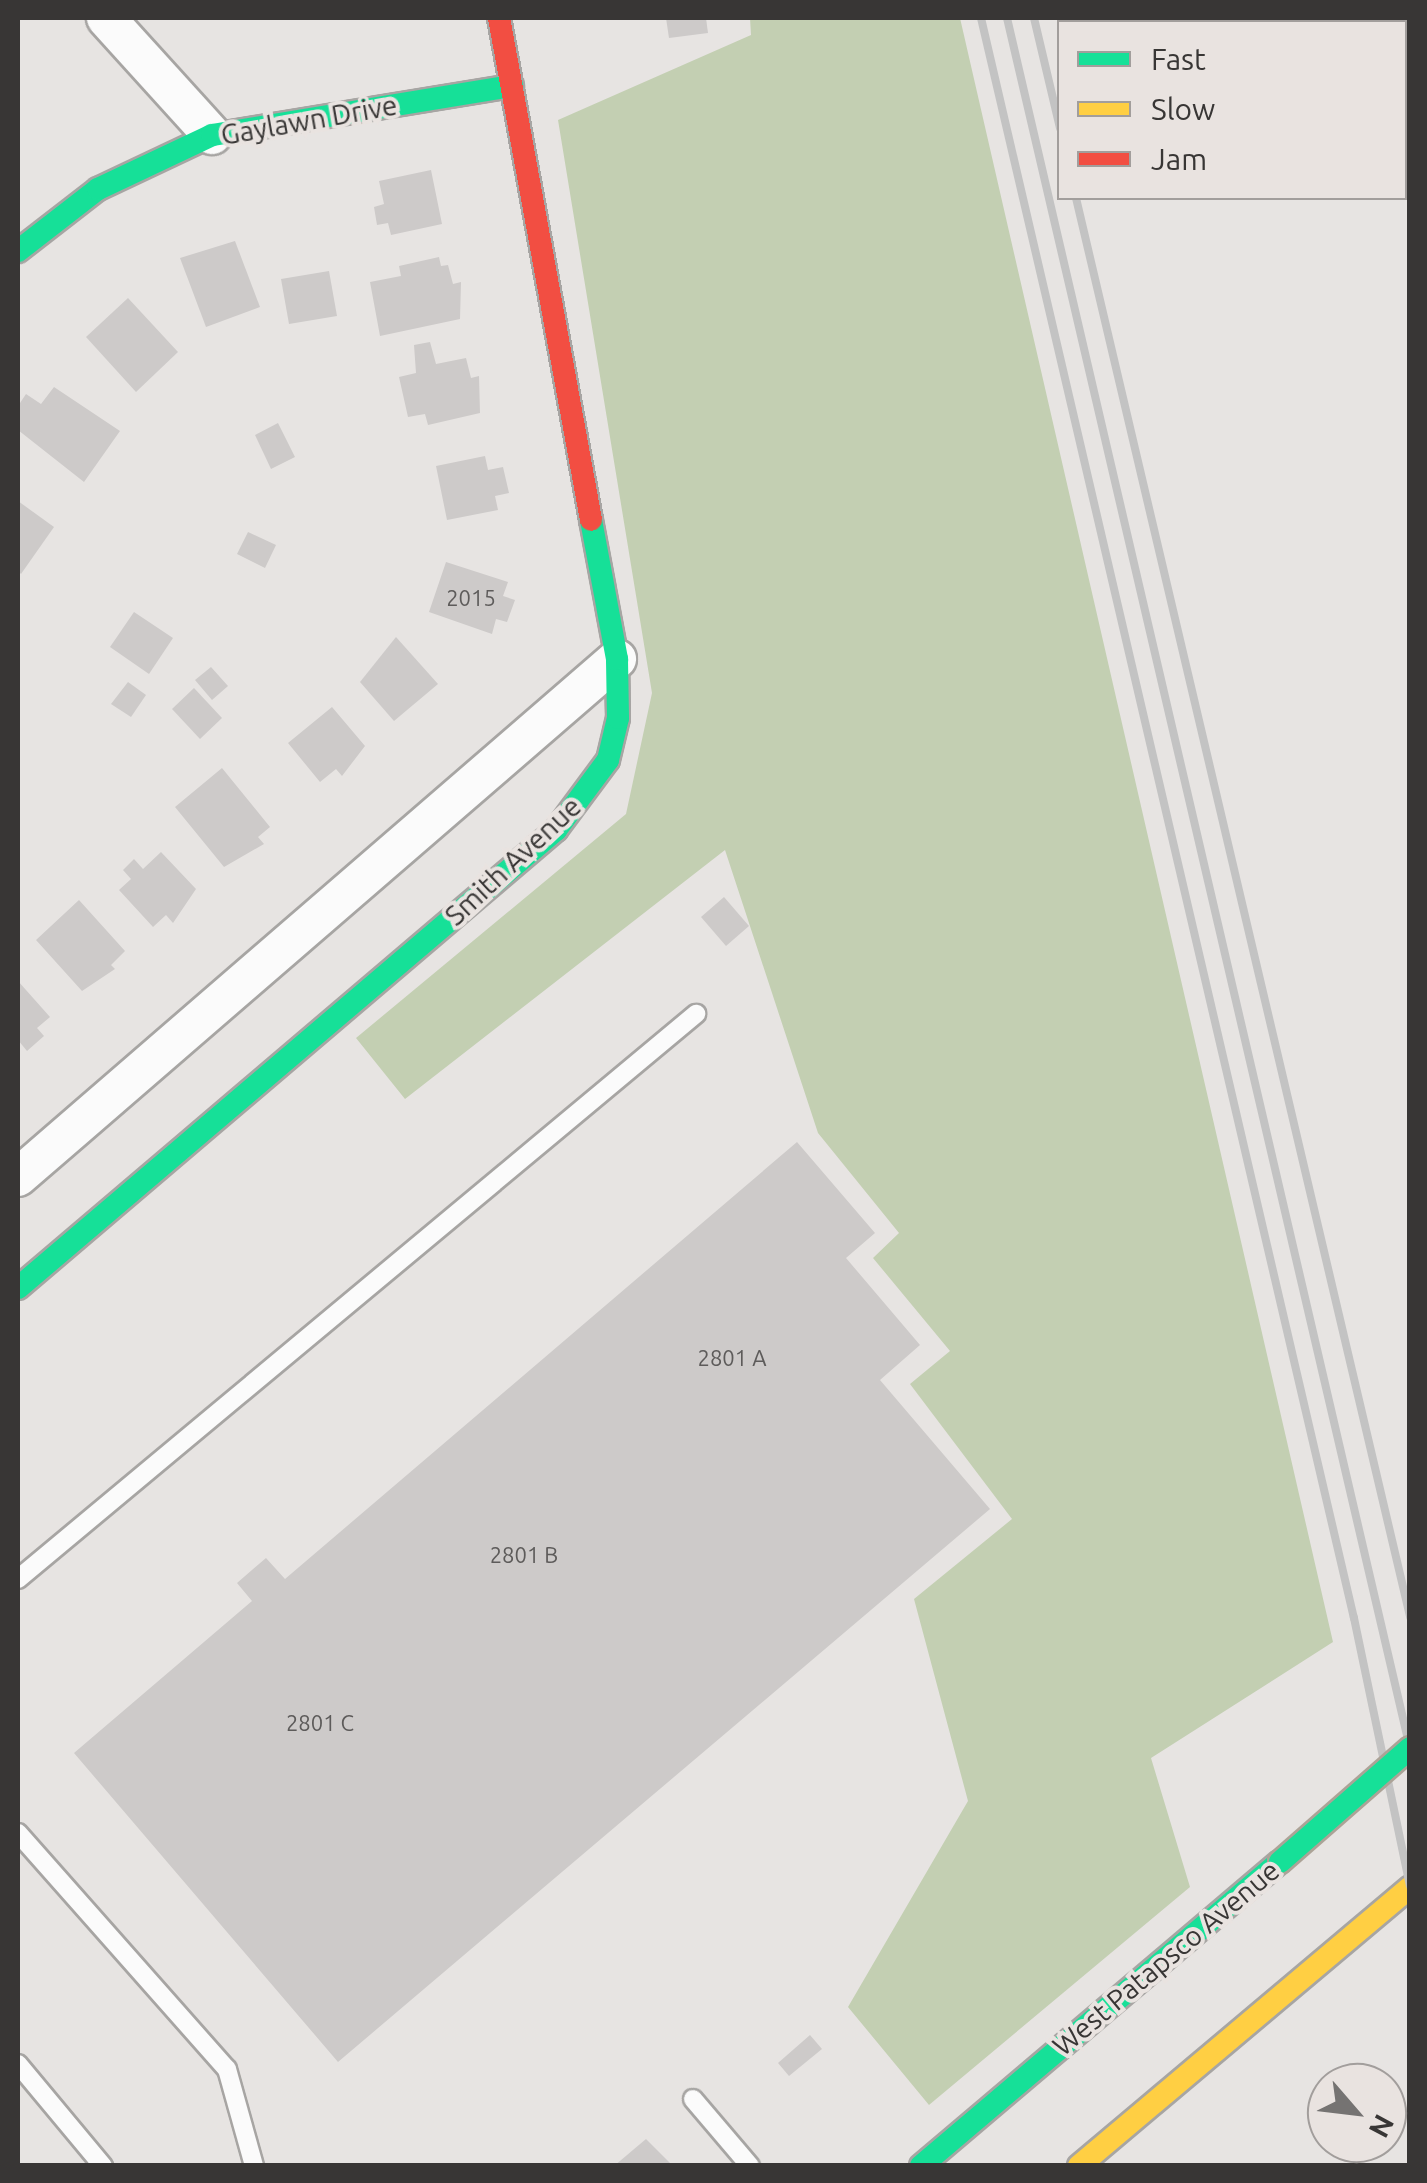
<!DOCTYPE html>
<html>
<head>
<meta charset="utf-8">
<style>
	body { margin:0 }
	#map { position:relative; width:1427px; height:2183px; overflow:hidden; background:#e7e4e2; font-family:Ubuntu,sans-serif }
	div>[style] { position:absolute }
	.green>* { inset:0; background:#c3cfb2 }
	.building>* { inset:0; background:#cdcac9 }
	.roads { filter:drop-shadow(2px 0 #a7a5a3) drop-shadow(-2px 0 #a7a5a3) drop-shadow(0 2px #a7a5a3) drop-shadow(0 -2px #a7a5a3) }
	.lane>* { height:18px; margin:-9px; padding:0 9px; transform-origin:9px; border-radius:9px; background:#fbfbfb }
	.street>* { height:38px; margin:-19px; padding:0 19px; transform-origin:19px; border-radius:19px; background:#fbfbfb }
	.fast>* { height:22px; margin:-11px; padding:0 11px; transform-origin:11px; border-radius:11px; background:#16e098 }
	.slow>* { height:22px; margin:-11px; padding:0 11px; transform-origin:11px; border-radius:11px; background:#ffcf43 }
	.jam>* { height:22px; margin:-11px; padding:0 11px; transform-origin:11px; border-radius:11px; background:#f24e42 }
	.rail>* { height:8px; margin:-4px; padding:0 4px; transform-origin:4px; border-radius:4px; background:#c3c3c3 }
	.bridges { filter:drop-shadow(2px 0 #aca397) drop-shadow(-2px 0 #aca397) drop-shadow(0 2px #aca397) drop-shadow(0 -2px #aca397) }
	.fast-bridge>* { height:22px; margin:-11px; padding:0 11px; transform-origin:11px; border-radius:11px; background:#16e098 }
	span { translate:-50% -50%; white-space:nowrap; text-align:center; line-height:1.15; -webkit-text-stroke:8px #e9e3e0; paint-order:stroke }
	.number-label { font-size:22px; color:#5d5b5a }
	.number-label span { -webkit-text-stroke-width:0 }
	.street-label { font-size:28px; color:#383635 }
	.frame { position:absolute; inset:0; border:20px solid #383635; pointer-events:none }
	.legend { position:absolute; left:1057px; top:20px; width:350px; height:180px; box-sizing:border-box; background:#e9e3e0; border:2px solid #a29e9c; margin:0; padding:12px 18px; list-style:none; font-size:30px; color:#383635 }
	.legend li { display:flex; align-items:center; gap:20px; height:50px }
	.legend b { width:50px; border:2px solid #a29e9c }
	.north { position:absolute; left:1307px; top:2063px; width:100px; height:100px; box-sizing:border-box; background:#e9e3e0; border:2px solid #a29e9c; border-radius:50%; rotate:118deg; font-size:28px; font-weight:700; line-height:40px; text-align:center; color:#383635 }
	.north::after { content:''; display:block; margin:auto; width:35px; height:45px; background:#757372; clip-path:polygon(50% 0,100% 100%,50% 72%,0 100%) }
</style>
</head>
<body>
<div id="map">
	<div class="green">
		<i style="clip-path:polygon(750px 18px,960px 18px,1333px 1642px,1151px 1758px,1190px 1887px,929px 2105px,848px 2007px,968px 1801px,914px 1599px,1012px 1519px,910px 1384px,950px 1351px,873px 1258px,899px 1233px,818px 1133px,725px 850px,405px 1099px,356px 1038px,626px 814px,652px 693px,558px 120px,751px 35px)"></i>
	</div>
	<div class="building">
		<i style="clip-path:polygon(666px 18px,706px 18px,708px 33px,669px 38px)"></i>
		<i style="clip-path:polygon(431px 170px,442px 224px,391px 235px,388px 223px,377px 225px,374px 207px,384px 204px,379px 181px)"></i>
		<i style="clip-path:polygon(235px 241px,260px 307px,206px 327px,180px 258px)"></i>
		<i style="clip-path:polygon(439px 257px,441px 266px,448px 265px,453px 284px,461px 282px,460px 319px,380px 336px,370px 282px,401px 276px,399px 266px)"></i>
		<i style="clip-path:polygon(329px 271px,337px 316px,289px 324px,281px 279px)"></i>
		<i style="clip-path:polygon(128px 298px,178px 352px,136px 392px,86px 337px)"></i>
		<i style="clip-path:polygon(430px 342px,436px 364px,466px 358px,471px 378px,479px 376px,480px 413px,428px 425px,425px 414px,408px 417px,399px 377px,416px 373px,414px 345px)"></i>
		<i style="clip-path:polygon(54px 387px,120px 431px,84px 482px,18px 430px,18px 406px,26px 394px,41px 404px)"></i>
		<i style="clip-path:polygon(278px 423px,295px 457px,271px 469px,255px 435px)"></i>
		<i style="clip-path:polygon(485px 456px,488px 470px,503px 467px,509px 493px,495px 496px,498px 510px,447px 520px,436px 466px)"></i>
		<i style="clip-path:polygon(18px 501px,54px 527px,21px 574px,18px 571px)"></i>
		<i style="clip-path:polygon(248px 532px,276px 545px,265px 568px,237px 554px)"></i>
		<i style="clip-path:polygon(446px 562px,508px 582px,503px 596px,515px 600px,507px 622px,496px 619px,492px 634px,429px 612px)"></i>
		<i style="clip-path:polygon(134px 612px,173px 638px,149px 674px,110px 647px)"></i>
		<i style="clip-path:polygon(396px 637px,438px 684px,394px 721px,360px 682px)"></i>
		<i style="clip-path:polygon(211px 667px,228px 686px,212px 700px,195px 680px)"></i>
		<i style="clip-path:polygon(128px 682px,146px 695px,131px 717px,111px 704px)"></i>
		<i style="clip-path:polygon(194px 688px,222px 718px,200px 739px,172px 709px)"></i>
		<i style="clip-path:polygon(332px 707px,365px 746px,342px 776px,336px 769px,320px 782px,288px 743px)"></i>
		<i style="clip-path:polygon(222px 768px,270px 827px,258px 837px,264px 844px,224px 867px,175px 807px)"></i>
		<i style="clip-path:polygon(161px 852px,196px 889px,173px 923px,166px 915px,153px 927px,119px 890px,131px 879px,123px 870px,134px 859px,143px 869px)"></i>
		<i style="clip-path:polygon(724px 897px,749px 926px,726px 946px,701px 917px)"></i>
		<i style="clip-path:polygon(79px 900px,125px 951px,111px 965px,115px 969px,82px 991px,36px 940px)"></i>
		<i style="clip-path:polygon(18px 981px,50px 1017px,37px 1028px,44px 1036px,27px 1051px,18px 1040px)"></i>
		<i style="clip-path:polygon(797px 1142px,875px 1233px,846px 1258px,920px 1345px,880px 1380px,990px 1509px,338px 2062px,74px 1753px,252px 1601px,237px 1583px,266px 1558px,285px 1579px)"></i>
		<i style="clip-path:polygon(810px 2035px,822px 2049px,789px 2076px,778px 2063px)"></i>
		<i style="clip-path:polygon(646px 2139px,673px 2166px,614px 2166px)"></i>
	</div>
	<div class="roads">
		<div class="lane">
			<i style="left:18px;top:1579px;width:883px;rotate:-39.81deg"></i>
			<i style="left:18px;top:1833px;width:315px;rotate:48.5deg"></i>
			<i style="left:227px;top:2069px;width:101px;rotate:74.4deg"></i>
			<i style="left:18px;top:2064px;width:133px;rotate:50.2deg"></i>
			<i style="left:693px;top:2099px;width:88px;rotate:49.6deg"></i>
		</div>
		<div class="street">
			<i style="left:106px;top:18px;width:158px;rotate:47.8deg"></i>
			<i style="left:18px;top:1177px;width:792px;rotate:-40.85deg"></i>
		</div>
		<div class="fast">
			<i style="left:18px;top:251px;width:101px;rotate:-37.8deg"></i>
			<i style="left:98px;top:189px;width:126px;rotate:-25.3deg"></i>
			<i style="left:212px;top:135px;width:304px;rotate:-9.3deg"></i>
			<i style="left:18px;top:1288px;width:707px;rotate:-40.41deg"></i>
			<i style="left:556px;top:830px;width:87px;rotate:-53.4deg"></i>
			<i style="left:608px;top:760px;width:43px;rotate:-76.6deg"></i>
			<i style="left:618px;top:718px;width:59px;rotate:-91deg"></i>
			<i style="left:617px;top:659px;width:141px;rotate:-100.6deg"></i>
			<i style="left:921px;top:2166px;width:470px;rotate:-40.3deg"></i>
		</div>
		<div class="slow">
			<i style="left:1079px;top:2166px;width:433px;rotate:-40.1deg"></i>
		</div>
		<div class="jam">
			<i style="left:499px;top:18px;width:510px;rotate:79.61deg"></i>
		</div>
	</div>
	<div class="rail">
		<i style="left:981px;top:18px;width:1643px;rotate:76.88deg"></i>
		<i style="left:1354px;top:1618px;width:273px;rotate:78.2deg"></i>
		<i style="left:1007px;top:18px;width:1777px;rotate:76.89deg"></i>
		<i style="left:1034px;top:18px;width:113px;rotate:76.7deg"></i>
		<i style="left:1076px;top:198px;width:1458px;rotate:76.75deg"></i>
	</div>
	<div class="bridges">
		<div class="fast-bridge">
			<i style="left:1280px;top:1862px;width:173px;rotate:-41.2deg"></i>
		</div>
	</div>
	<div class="number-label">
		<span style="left:471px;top:598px">2015</span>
		<span style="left:732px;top:1358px">2801 A</span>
		<span style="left:524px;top:1555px">2801 B</span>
		<span style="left:320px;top:1723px">2801 C</span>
	</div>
	<div class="street-label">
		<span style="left:309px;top:120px;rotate:-10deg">Gaylawn Drive</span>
		<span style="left:513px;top:861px;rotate:-43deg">Smith Avenue</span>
		<span style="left:1166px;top:1958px;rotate:-40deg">West Patapsco Avenue</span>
	</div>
	<div class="frame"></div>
	<ul class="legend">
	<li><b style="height:12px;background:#16e098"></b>Fast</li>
	<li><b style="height:12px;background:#ffcf43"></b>Slow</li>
	<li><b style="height:12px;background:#f24e42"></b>Jam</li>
	</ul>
	<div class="north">N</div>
</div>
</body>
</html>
